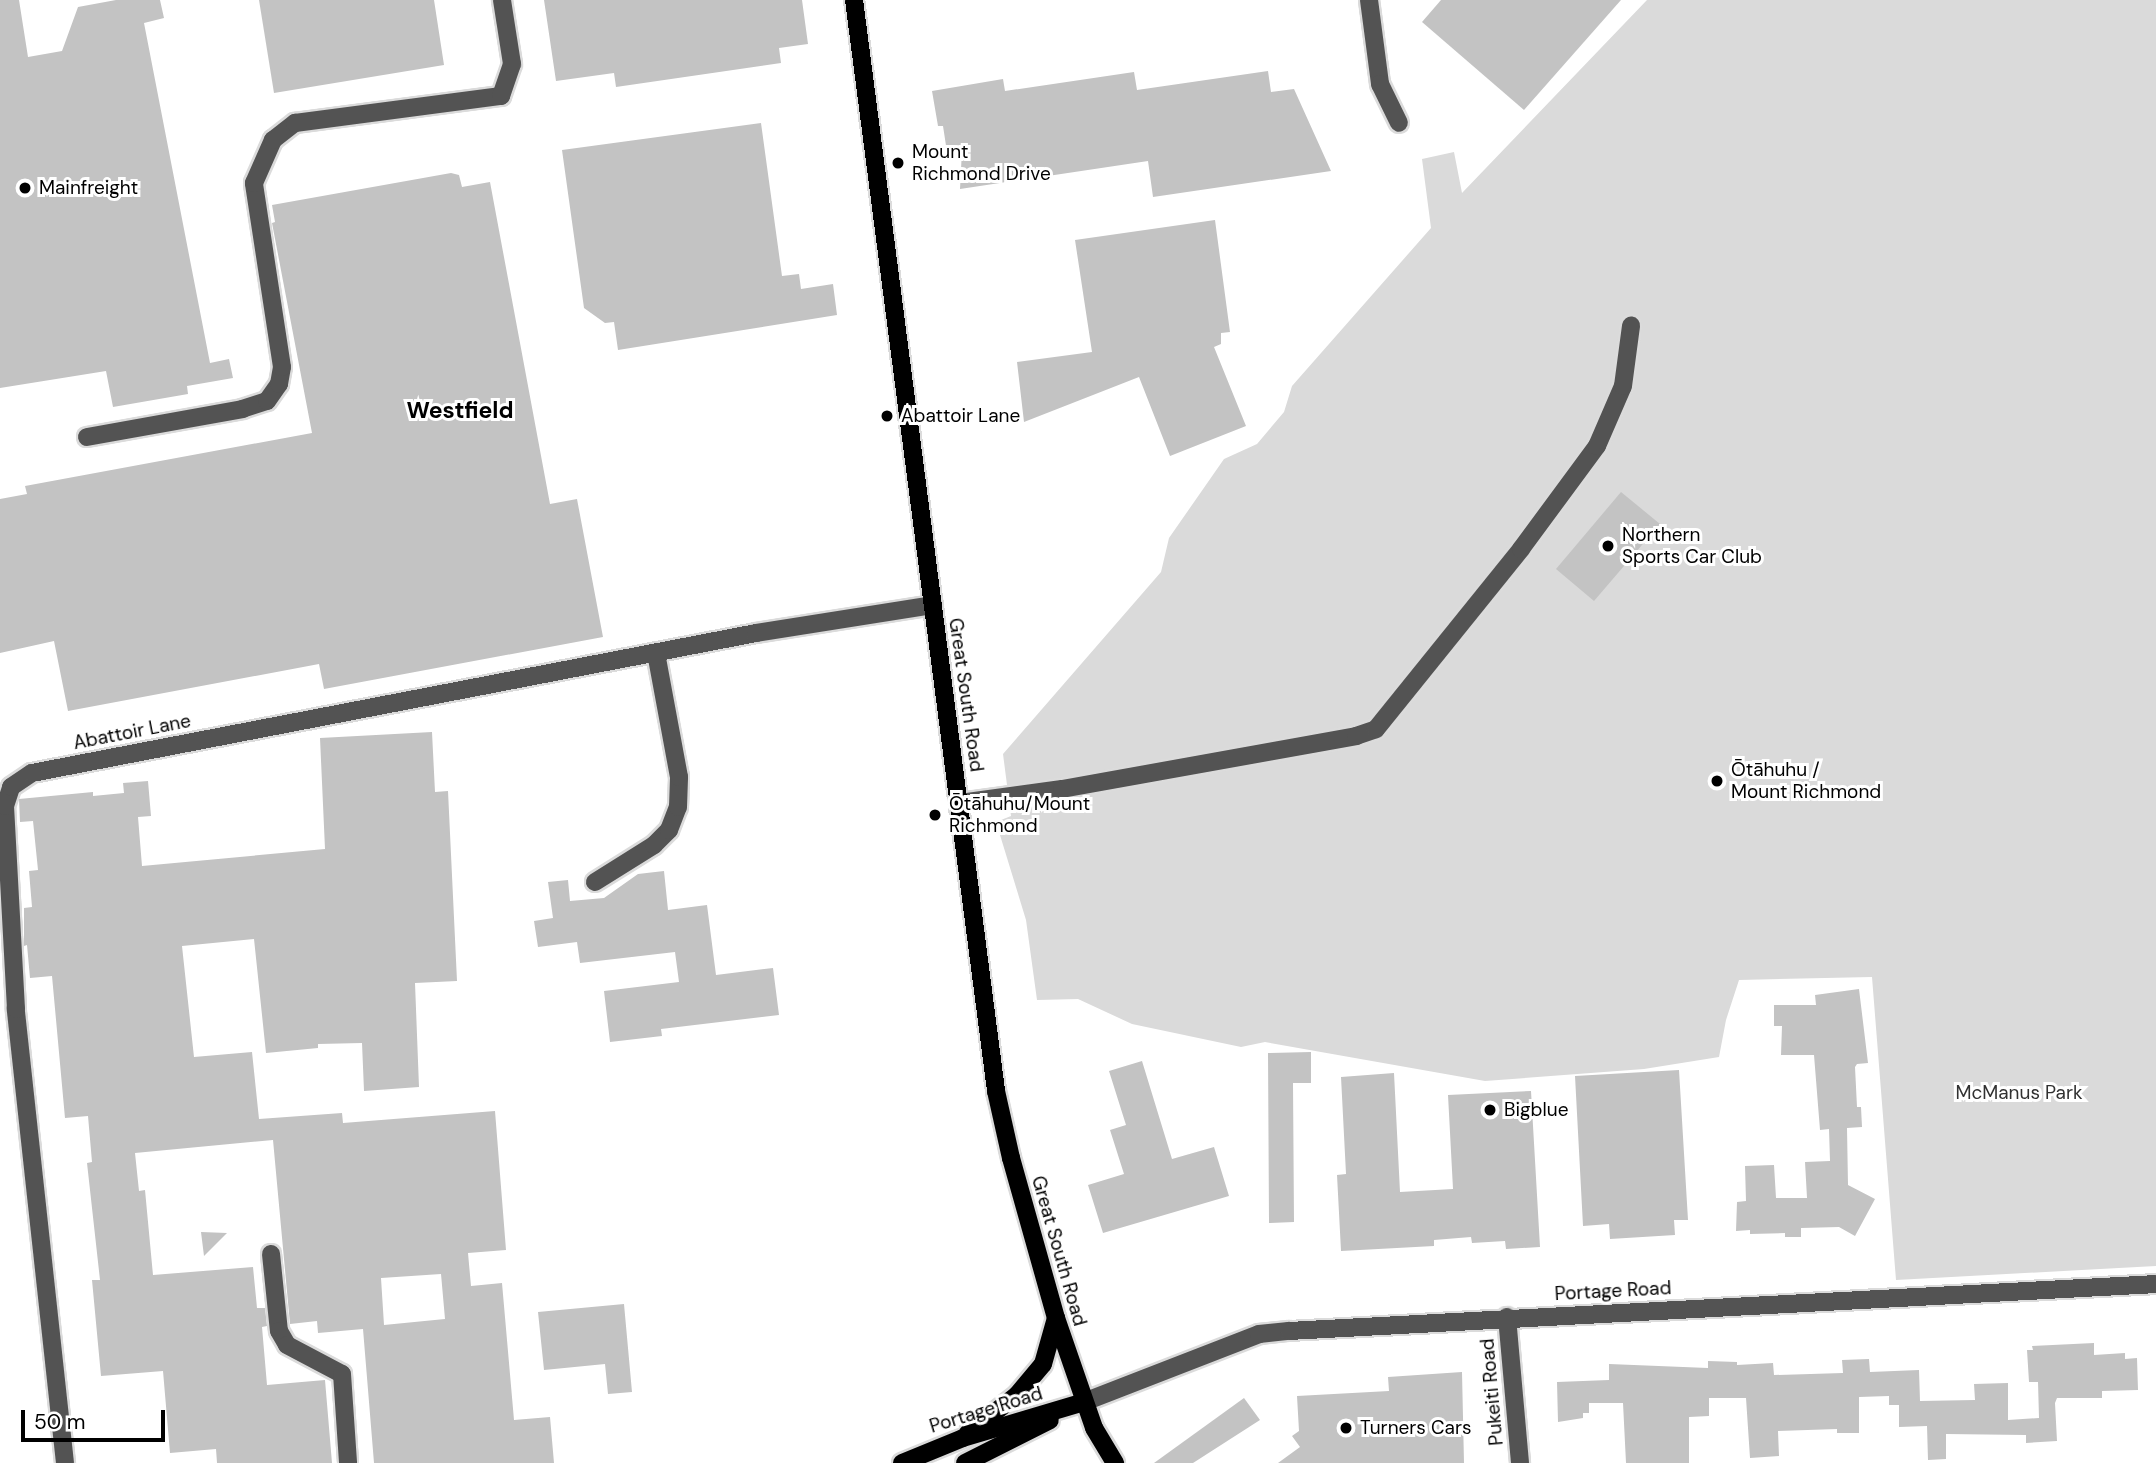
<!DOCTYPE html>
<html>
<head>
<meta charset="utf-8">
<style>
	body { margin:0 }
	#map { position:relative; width:2156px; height:1463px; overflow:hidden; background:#fff; font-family:"DM Sans",sans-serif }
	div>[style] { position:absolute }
	.green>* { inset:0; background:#dadada }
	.building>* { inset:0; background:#c3c3c3 }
	.roads { filter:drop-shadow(2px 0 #dbdbdb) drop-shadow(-2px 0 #dbdbdb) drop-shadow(0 2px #dbdbdb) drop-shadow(0 -2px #dbdbdb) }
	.minor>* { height:18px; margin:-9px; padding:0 9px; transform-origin:9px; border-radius:9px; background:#535353 }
	.major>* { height:18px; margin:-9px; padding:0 9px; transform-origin:9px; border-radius:9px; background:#000 }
	.dots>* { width:19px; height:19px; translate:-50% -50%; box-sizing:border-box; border:4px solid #fff; border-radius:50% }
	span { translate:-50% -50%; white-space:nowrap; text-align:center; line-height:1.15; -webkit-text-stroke:6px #fff; paint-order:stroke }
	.poi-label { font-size:19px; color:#000 }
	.left { translate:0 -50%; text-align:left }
	.street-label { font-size:19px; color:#000 }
	.park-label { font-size:19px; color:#313131 }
	.quarter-label { font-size:23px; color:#000; font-weight:700 }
	.scale { position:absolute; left:21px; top:1410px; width:144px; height:32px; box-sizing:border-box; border:4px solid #000; border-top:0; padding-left:9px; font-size:21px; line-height:24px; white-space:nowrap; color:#000; -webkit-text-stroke:5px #fff; paint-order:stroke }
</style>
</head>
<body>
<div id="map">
	<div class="green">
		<i style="clip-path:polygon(1647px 0,2156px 0,2156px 1266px,1896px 1280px,1872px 977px,1739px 980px,1726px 1020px,1719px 1057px,1644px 1069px,1485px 1081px,1265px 1042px,1241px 1047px,1132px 1024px,1078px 999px,1037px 1000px,1026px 920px,996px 822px,1011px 816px,1003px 754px,1161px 572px,1169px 538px,1224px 459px,1257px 444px,1284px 412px,1292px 386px,1431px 228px,1422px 159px,1454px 152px,1462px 193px)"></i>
	</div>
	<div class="building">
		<i style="clip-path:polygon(0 0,19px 0,28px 57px,62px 51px,78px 7px,116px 0,160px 0,164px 18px,144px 23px,210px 363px,229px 359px,233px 378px,187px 386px,188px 394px,113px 407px,106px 371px,0 388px)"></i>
		<i style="clip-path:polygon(259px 0,434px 0,444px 65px,274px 93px)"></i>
		<i style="clip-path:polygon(544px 0,802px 0,808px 44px,779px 48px,781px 63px,616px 87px,614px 73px,556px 81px)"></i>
		<i style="clip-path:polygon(1441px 0,1621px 0,1524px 110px,1422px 22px)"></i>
		<i style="clip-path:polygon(1268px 71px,1271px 92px,1294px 89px,1331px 171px,1153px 197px,1148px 161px,960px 189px,962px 150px,947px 152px,943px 126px,938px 126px,932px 91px,1003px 79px,1005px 91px,1134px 72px,1137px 90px)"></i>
		<i style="clip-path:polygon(761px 123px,782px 276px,799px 274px,801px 289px,833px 284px,837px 315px,618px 350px,614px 322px,605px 323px,584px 308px,562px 150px)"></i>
		<i style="clip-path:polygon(451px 173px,459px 175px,462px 187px,490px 182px,550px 504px,577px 499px,603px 637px,324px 689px,319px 664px,68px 711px,54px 641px,0 653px,0 499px,27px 494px,25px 486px,312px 433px,272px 223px,275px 222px,272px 205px)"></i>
		<i style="clip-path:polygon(1215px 220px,1230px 332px,1221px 333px,1221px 344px,1214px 347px,1246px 426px,1170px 456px,1139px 377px,1024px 422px,1017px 362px,1092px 352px,1075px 240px)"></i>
		<i style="clip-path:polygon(1621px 492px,1660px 524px,1594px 601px,1556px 569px)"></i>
		<i style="clip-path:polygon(evenodd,432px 732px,435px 792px,448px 791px,457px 981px,415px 983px,419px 1087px,364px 1091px,362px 1043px,318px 1044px,318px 1048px,266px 1053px,254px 939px,182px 946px,194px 1057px,252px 1052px,259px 1119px,342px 1113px,343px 1123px,495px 1111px,506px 1250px,468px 1253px,471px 1286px,502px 1283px,514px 1420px,550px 1417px,554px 1463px,374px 1463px,363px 1329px,318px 1333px,317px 1321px,290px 1324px,273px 1140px,135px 1153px,139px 1191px,145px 1190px,153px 1275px,253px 1267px,257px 1308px,265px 1308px,267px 1326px,262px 1327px,267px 1385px,325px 1380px,332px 1463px,217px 1463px,216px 1449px,170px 1453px,163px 1371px,101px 1376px,92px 1280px,100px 1280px,87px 1163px,92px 1162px,88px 1116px,65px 1118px,52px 976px,30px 978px,27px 945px,24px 946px,24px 908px,32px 907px,29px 871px,38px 870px,33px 821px,20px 822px,19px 799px,93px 792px,93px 796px,124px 793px,123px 783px,148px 781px,151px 816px,138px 817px,142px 866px,325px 849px,320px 738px,432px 732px,441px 1274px,445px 1319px,384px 1325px,381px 1278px,441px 1274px)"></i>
		<i style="clip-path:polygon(664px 871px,668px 910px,707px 905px,716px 975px,773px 968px,779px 1015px,661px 1029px,662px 1036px,610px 1042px,604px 991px,679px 982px,675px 952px,580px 963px,577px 942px,538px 947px,534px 921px,553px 918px,548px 882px,568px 880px,570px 901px,604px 898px,638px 874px)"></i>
		<i style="clip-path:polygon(1859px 989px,1868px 1063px,1857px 1064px,1855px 1067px,1857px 1107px,1861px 1107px,1862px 1127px,1847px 1128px,1848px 1185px,1875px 1199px,1855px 1236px,1839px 1227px,1801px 1228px,1801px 1237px,1785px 1237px,1785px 1233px,1750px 1234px,1750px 1230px,1736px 1231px,1737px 1202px,1746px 1201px,1745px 1166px,1774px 1165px,1776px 1198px,1807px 1198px,1805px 1162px,1830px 1161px,1829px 1129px,1820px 1130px,1814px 1055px,1781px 1055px,1782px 1026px,1774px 1026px,1774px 1005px,1816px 1005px,1815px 995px)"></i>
		<i style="clip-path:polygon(1311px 1052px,1311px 1083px,1293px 1083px,1294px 1222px,1269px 1223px,1268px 1053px)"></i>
		<i style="clip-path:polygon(1142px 1061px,1172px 1159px,1214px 1147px,1229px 1196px,1103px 1233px,1088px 1185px,1124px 1174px,1110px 1130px,1126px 1125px,1109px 1071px)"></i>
		<i style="clip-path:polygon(1679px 1070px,1688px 1220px,1674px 1220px,1675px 1235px,1610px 1239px,1609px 1224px,1583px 1226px,1575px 1076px)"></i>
		<i style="clip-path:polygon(1394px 1073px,1400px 1192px,1453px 1189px,1448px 1095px,1531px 1091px,1540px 1247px,1506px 1249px,1505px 1241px,1472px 1243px,1471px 1237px,1434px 1240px,1434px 1246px,1341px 1251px,1337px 1175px,1346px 1174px,1341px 1077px)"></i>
		<i style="clip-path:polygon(201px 1232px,227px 1233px,204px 1256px)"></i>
		<i style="clip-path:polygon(624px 1304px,632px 1392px,608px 1394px,605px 1364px,544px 1370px,538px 1312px)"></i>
		<i style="clip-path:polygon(2094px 1343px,2094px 1355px,2125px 1353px,2125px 1359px,2137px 1358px,2138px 1390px,2102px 1391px,2102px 1398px,2057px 1398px,2055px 1403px,2057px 1441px,2026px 1443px,2026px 1435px,1946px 1434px,1946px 1459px,1928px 1460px,1927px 1426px,1899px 1427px,1899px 1405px,1889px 1405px,1889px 1396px,1859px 1397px,1859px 1433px,1837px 1433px,1837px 1429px,1778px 1431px,1779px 1456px,1750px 1458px,1746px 1398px,1709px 1398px,1709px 1416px,1689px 1417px,1689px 1463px,1626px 1463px,1623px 1403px,1589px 1403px,1589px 1413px,1583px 1413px,1583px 1418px,1558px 1422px,1557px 1382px,1609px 1380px,1609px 1364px,1708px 1368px,1708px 1361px,1737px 1362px,1737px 1365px,1773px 1363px,1774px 1375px,1843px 1373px,1842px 1360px,1869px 1359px,1870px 1372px,1919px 1370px,1920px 1401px,1975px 1400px,1974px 1384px,2008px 1383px,2008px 1420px,2039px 1418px,2038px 1382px,2029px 1382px,2027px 1350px,2033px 1350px,2032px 1346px)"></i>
		<i style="clip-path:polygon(1462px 1372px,1464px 1463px,1278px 1463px,1300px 1447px,1292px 1436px,1299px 1431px,1297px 1396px,1389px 1391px,1388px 1377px)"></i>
		<i style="clip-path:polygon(1244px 1398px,1260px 1420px,1193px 1463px,1154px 1463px)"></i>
	</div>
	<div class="roads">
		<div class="minor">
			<i style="left:1369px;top:0;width:85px;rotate:82.5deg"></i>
			<i style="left:1380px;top:84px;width:43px;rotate:64deg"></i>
			<i style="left:87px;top:437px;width:158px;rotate:-10.2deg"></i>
			<i style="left:242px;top:409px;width:26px;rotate:-18deg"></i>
			<i style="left:267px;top:401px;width:21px;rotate:-55deg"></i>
			<i style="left:279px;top:384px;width:17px;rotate:-80deg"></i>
			<i style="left:282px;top:367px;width:186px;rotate:-98.7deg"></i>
			<i style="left:254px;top:183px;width:47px;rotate:-66.2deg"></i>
			<i style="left:273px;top:140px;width:28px;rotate:-38deg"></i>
			<i style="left:295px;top:123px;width:208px;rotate:-7.5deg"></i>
			<i style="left:501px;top:96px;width:34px;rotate:-71deg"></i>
			<i style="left:512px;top:64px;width:65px;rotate:-98.9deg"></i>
			<i style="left:960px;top:803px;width:103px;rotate:-7.8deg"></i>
			<i style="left:1062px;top:789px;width:299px;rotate:-10.2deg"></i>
			<i style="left:1356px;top:736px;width:21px;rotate:-19deg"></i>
			<i style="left:1376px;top:729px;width:231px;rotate:-51.1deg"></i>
			<i style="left:1521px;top:549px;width:128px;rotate:-53.6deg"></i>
			<i style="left:1597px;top:446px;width:65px;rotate:-66.6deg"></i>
			<i style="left:1623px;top:386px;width:61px;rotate:-82.4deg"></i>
			<i style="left:595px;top:882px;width:70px;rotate:-32.1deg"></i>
			<i style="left:654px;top:845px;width:21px;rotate:-45deg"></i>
			<i style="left:669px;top:830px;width:25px;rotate:-69deg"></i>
			<i style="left:678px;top:807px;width:30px;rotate:-88deg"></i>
			<i style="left:679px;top:777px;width:126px;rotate:-100.5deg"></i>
			<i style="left:271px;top:1254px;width:77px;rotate:84.1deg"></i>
			<i style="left:279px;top:1331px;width:16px;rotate:60deg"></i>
			<i style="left:287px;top:1345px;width:62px;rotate:27.8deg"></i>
			<i style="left:342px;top:1374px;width:89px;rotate:86.1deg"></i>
			<i style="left:1507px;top:1317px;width:147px;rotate:84.9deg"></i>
			<i style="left:1084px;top:1402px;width:188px;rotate:-21.2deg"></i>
			<i style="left:1259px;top:1334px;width:30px;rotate:-6deg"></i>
			<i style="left:1289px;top:1331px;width:868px;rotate:-3.1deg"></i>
			<i style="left:65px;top:1463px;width:457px;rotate:-96.2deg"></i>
			<i style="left:16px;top:1009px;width:203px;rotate:-93.1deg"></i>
			<i style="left:5px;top:806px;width:20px;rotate:-72deg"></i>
			<i style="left:11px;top:787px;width:25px;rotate:-34deg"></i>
			<i style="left:32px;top:773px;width:737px;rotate:-10.94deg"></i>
			<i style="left:756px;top:633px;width:179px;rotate:-9deg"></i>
		</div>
		<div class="major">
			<i style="left:854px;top:0;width:1100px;rotate:82.58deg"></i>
			<i style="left:996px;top:1091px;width:69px;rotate:77.4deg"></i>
			<i style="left:1011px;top:1158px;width:166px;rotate:74.3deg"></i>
			<i style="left:1056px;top:1318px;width:116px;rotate:70.9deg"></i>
			<i style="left:1094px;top:1428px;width:41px;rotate:59deg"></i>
			<i style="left:968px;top:1433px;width:62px;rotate:-37.8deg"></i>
			<i style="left:1017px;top:1395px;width:40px;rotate:-50deg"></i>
			<i style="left:1043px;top:1364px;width:48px;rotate:-74.2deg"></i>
			<i style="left:902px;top:1463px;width:66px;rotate:-22.3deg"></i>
			<i style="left:963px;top:1438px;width:126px;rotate:-16.6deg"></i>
			<i style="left:965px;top:1463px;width:95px;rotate:-26.8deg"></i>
		</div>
	</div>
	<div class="dots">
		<i style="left:898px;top:163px;background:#000"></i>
		<i style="left:25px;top:188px;background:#000"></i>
		<i style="left:887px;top:416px;background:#000"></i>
		<i style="left:1608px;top:546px;background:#000"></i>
		<i style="left:1717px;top:781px;background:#000"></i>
		<i style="left:935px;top:815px;background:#000"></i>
		<i style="left:1490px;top:1110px;background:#000"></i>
		<i style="left:1346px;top:1428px;background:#000"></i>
	</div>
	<div class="poi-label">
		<span class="left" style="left:912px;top:163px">Mount<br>Richmond Drive</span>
		<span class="left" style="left:39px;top:188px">Mainfreight</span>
		<span class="left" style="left:901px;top:416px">Abattoir Lane</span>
		<span class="left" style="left:1622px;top:546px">Northern<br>Sports Car Club</span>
		<span class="left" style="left:1731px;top:781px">Ōtāhuhu /<br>Mount Richmond</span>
		<span class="left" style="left:949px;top:815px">Ōtāhuhu/Mount<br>Richmond</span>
		<span class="left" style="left:1504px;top:1110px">Bigblue</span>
		<span class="left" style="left:1360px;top:1428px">Turners Cars</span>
	</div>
	<div class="street-label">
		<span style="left:966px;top:695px;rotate:82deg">Great South Road</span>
		<span style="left:132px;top:732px;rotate:-11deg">Abattoir Lane</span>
		<span style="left:1059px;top:1251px;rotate:74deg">Great South Road</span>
		<span style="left:1613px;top:1291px;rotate:-3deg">Portage Road</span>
		<span style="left:1492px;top:1392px;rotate:-95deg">Pukeiti Road</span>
		<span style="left:986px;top:1410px;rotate:-17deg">Portage Road</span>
	</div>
	<div class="park-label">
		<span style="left:2019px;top:1093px">McManus Park</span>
	</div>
	<div class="quarter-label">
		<span style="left:460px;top:410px">Westfield</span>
	</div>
	<div class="scale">50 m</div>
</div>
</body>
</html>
